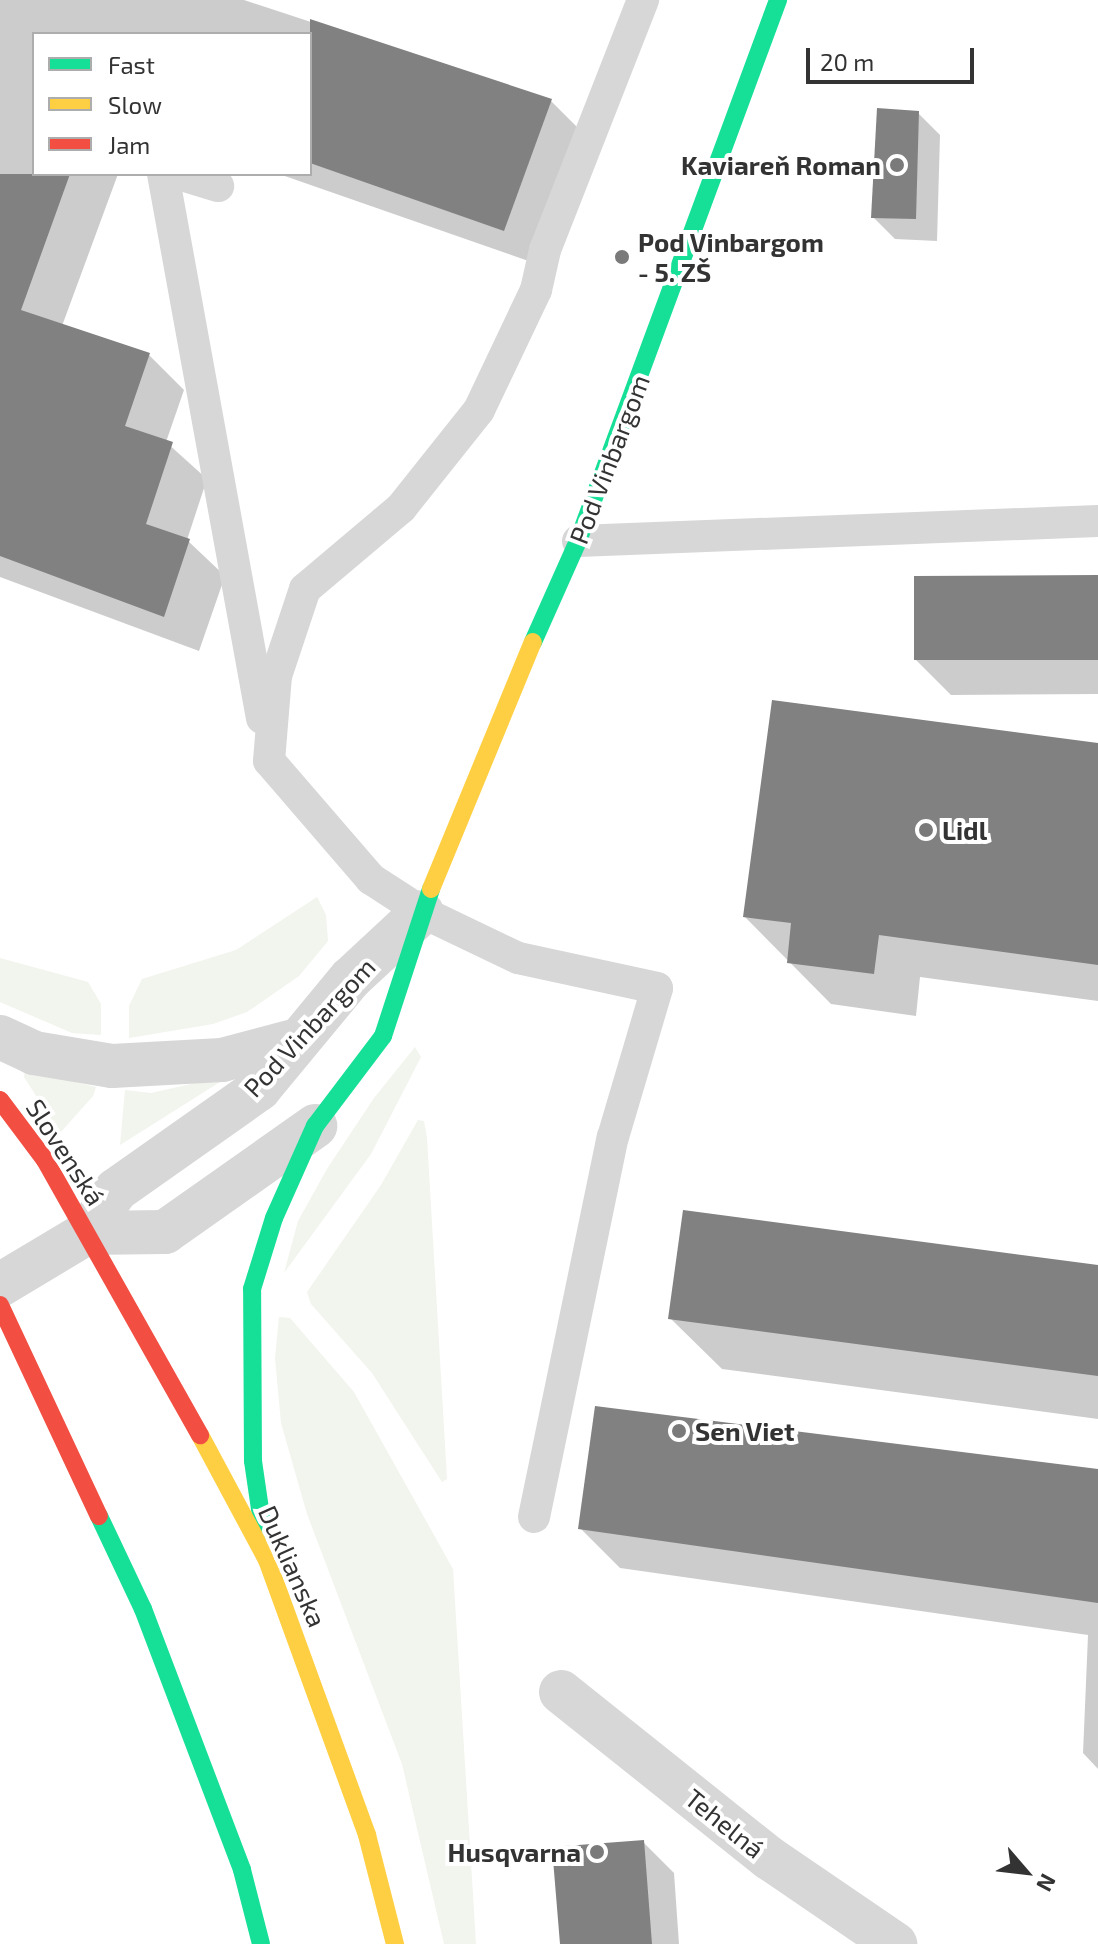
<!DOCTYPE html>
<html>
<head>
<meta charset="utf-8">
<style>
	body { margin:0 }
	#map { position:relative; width:1098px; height:1944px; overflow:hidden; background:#fff; font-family:"Exo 2",sans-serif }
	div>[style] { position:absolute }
	.green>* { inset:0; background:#f1f5ed }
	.shadow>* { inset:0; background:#0003 }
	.building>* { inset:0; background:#818181 }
	.lane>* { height:32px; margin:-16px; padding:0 16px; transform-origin:16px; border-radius:16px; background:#d7d7d7 }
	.street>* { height:44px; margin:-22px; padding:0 22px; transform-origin:22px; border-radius:22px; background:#d7d7d7 }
	.fast>* { height:18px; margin:-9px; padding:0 9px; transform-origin:9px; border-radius:9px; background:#16e098 }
	.slow>* { height:18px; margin:-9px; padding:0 9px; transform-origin:9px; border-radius:9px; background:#ffcf43 }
	.jam>* { height:18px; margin:-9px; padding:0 9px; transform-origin:9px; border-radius:9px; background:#f24e42 }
	.dots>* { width:22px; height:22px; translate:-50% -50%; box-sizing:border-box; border:4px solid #fff; border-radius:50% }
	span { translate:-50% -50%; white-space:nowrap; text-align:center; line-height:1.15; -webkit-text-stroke:8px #fff; paint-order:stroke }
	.poi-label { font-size:26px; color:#333; font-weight:700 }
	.right { translate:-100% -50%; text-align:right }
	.left { translate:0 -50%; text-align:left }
	.street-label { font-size:26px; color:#333 }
	.legend { position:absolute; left:32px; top:32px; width:280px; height:144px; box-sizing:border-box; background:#fff; border:2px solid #adadad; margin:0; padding:10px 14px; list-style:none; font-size:24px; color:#333 }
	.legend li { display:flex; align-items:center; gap:16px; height:40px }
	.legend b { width:40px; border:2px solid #adadad }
	.north { position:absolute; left:986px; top:1832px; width:80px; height:80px; -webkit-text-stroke:6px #fff; paint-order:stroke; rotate:118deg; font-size:22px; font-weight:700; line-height:32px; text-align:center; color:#333 }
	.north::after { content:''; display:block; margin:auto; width:28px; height:36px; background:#333; clip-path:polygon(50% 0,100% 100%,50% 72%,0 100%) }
	.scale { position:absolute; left:806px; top:48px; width:168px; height:36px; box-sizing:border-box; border:4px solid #333; border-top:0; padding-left:10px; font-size:24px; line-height:28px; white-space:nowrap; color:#333; -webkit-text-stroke:6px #fff; paint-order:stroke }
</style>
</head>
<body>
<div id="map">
	<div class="green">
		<i style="clip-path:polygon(317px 897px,326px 915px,328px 941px,299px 976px,247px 1012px,213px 1024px,129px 1038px,129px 1006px,142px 979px,236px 950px)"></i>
		<i style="clip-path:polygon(0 958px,88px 982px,101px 1004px,101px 1035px,72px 1033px,0 1002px)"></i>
		<i style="clip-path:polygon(415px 1047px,421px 1057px,371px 1154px,284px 1273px,298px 1221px,327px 1169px,374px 1098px)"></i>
		<i style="clip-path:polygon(25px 1070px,96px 1087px,93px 1096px,60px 1133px,24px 1077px)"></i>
		<i style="clip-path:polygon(218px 1078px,220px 1082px,120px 1145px,125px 1090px,151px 1093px)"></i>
		<i style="clip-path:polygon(418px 1120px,424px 1121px,427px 1138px,447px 1479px,442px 1482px,372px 1373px,311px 1304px,307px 1292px,381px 1185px)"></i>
		<i style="clip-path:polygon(279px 1317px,290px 1318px,354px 1392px,453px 1569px,476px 1944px,444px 1944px,402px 1764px,307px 1514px,281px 1423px,275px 1358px)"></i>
	</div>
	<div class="shadow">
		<i style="clip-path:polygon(0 0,244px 0,551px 101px,586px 136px,540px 265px,279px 174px,310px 174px,310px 34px,34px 34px,34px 174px,118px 174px,62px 326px,149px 355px,184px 390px,166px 442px,207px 479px,187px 540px,225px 576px,199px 651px,0 577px)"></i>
		<i style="clip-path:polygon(918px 113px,940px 135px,937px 241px,895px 239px,873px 217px)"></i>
		<i style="clip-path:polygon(1098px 577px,1098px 694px,951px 695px,916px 660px)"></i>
		<i style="clip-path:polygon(1098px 745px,1098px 1001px,920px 977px,916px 1016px,831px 1004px,745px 917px)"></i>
		<i style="clip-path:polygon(1098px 1267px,1098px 1419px,722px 1369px,670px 1318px)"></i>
		<i style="clip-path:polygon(1098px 1472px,1098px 1769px,1083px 1753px,1088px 1635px,620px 1568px,580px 1528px)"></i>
		<i style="clip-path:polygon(643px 1842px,674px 1873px,679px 1944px,562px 1944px)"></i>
	</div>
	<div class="building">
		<i style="clip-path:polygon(310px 19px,552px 99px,504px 231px,310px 163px)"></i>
		<i style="clip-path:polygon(877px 108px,919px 111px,916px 219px,871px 218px)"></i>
		<i style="clip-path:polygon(0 174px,70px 174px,21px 310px,150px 353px,125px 426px,173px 442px,146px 524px,190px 539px,164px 617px,0 556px)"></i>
		<i style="clip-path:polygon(1098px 575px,1098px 660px,914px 660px,914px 576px)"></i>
		<i style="clip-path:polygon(772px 700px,1098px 743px,1098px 965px,879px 935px,874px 974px,787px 963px,791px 923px,743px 917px)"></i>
		<i style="clip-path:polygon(683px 1210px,1098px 1265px,1098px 1376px,668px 1319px)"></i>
		<i style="clip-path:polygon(595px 1406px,1098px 1469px,1098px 1603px,578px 1529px)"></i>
		<i style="clip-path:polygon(644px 1840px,652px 1944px,560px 1944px,552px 1847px)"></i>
	</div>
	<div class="lane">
		<i style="left:163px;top:174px;width:553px;rotate:79.69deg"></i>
		<i style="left:178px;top:174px;width:42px;rotate:16.7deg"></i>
		<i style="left:578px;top:541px;width:520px;rotate:-2.2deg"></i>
		<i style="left:534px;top:1517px;width:388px;rotate:-78.3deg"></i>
		<i style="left:613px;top:1137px;width:155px;rotate:-73.5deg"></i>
		<i style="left:657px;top:988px;width:142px;rotate:-167.8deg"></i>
		<i style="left:518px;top:958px;width:106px;rotate:-154.4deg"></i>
		<i style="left:422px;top:912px;width:61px;rotate:-147.1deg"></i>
		<i style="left:371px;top:879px;width:156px;rotate:-130.8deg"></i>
		<i style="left:269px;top:761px;width:85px;rotate:-85.3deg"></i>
		<i style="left:276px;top:676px;width:92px;rotate:-71.6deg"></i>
		<i style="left:305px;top:589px;width:126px;rotate:-40.2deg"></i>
		<i style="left:401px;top:508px;width:125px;rotate:-51.5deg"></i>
		<i style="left:479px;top:410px;width:133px;rotate:-64.6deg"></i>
		<i style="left:536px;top:290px;width:41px;rotate:-77.3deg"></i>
		<i style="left:545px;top:250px;width:269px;rotate:-68.6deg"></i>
	</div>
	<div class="street">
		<i style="left:0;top:1037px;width:38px;rotate:25deg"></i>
		<i style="left:34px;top:1053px;width:79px;rotate:9.5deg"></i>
		<i style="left:112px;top:1066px;width:110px;rotate:-3.1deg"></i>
		<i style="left:222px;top:1060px;width:78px;rotate:-14.9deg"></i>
		<i style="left:87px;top:1233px;width:78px;rotate:-0.7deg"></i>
		<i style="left:165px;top:1232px;width:184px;rotate:-35.2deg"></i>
		<i style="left:0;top:1285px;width:101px;rotate:-30.9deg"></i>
		<i style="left:87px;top:1233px;width:52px;rotate:-56deg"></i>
		<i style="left:116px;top:1190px;width:175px;rotate:-35.2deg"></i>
		<i style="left:259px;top:1089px;width:143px;rotate:-50.4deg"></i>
		<i style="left:350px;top:979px;width:98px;rotate:-42.9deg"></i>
		<i style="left:561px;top:1692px;width:266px;rotate:38.6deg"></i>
		<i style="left:769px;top:1858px;width:153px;rotate:34.3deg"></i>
	</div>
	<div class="fast">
		<i style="left:533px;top:642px;width:111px;rotate:-66deg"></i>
		<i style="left:578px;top:541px;width:577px;rotate:-69.71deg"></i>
		<i style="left:99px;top:1516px;width:103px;rotate:64.7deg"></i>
		<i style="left:143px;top:1609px;width:279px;rotate:69.2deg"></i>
		<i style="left:242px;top:1870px;width:76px;rotate:75.6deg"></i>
		<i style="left:267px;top:1557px;width:97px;rotate:-98.3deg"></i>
		<i style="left:253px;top:1461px;width:172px;rotate:-90.3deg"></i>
		<i style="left:252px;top:1289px;width:74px;rotate:-72.8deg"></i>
		<i style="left:274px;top:1218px;width:101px;rotate:-66deg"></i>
		<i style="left:315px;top:1126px;width:113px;rotate:-52.9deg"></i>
		<i style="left:383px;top:1036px;width:155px;rotate:-71.9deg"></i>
	</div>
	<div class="slow">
		<i style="left:431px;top:889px;width:267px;rotate:-67.6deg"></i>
		<i style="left:200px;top:1435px;width:142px;rotate:61.8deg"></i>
		<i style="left:267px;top:1560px;width:293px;rotate:70deg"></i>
		<i style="left:367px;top:1835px;width:113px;rotate:75.6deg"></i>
	</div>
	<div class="jam">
		<i style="left:0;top:1100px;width:75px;rotate:53.1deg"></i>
		<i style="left:45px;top:1160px;width:316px;rotate:60.6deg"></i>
		<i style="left:0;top:1305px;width:233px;rotate:64.9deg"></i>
	</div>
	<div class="dots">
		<i style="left:897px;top:165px;background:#7a7a7a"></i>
		<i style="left:622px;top:257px;background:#7a7a7a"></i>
		<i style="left:926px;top:830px;background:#7a7a7a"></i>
		<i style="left:679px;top:1431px;background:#7a7a7a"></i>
		<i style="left:597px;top:1852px;background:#7a7a7a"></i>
	</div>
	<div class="poi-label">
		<span class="right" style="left:881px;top:165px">Kaviareň Roman</span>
		<span class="left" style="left:638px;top:257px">Pod Vinbargom<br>- 5. ZŠ</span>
		<span class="left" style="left:942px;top:830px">Lidl</span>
		<span class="left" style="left:695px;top:1431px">Sen Viet</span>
		<span class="right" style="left:581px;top:1852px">Husqvarna</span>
	</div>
	<div class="street-label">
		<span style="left:609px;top:459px;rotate:-69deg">Pod Vinbargom</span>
		<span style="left:309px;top:1027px;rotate:-47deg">Pod Vinbargom</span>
		<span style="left:66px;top:1152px;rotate:57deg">Slovenská</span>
		<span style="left:293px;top:1566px;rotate:66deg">Duklianska</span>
		<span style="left:725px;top:1823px;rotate:39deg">Tehelná</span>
	</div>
	<ul class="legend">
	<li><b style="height:10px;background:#16e098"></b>Fast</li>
	<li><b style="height:10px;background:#ffcf43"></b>Slow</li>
	<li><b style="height:10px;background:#f24e42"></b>Jam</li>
	</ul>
	<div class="north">N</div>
	<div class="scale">20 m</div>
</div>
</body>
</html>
